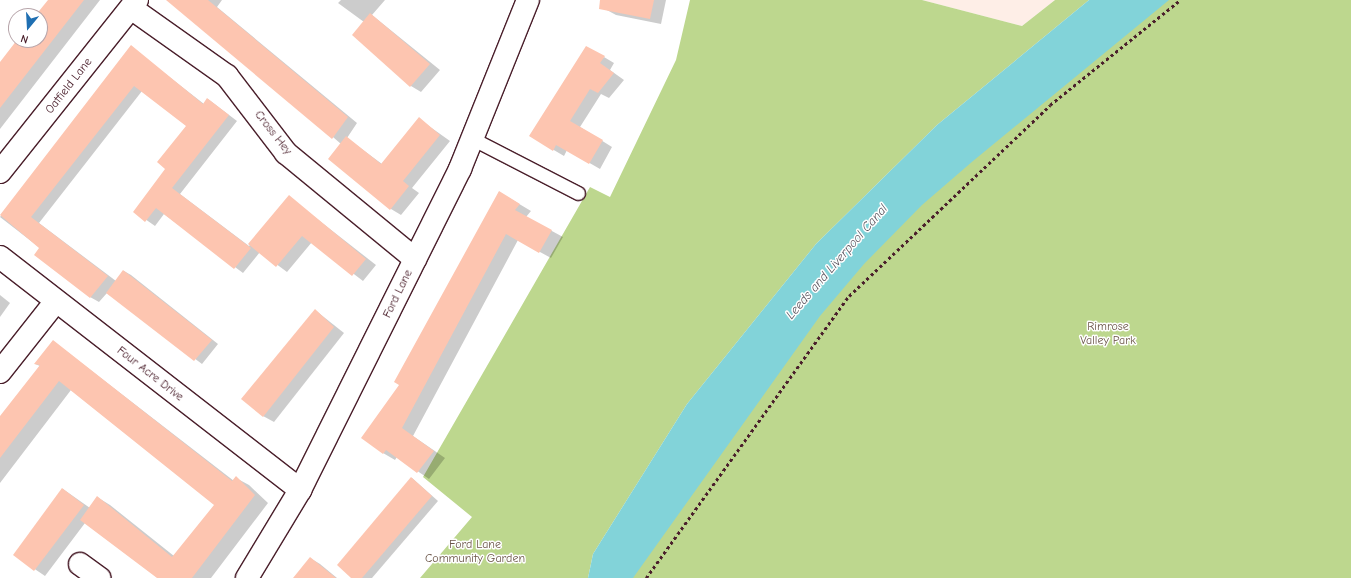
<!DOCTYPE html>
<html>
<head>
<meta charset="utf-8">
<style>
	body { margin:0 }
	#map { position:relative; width:1351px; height:578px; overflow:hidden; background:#fff; font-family:"Comic Neue",sans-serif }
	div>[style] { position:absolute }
	.built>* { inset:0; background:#feeee7 }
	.green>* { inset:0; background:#bdd78e }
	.water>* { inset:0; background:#82d3d9 }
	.shadow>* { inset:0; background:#0003 }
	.building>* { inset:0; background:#fdc5b0 }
	.path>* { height:2.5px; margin-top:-1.25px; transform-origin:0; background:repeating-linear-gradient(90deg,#4a1f2b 0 3px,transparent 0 6px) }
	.roads { filter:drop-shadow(1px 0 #4a1f2b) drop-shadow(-1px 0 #4a1f2b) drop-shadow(0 1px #4a1f2b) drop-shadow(0 -1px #4a1f2b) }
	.lane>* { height:13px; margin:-6.5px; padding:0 6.5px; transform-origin:6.5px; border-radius:6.5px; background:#fff }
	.street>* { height:22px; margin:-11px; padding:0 11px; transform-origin:11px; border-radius:11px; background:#fff }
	span { translate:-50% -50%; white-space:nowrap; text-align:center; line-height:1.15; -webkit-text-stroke:3px #fff; paint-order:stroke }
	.street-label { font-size:12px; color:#4a1f2b }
	.park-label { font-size:12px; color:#6c5649 }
	.water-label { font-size:13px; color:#5b555f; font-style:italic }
	.north { position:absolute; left:8px; top:8px; width:40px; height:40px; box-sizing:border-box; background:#fff; border:1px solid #b7a5aa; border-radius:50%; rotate:198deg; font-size:11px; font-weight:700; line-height:16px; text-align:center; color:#4a1f2b }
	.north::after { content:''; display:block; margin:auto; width:14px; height:18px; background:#1f6fb2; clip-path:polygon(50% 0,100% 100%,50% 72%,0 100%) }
</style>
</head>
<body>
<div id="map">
	<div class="built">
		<i style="clip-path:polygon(922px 0,1055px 0,1022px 26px)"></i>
	</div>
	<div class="green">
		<i style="clip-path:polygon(690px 0,922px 0,1022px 26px,1055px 0,1089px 0,937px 125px,816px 244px,687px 404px,593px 554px,588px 578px,420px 578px,472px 517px,423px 477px,590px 187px,610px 197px,676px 60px)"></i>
		<i style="clip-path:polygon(1131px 0,1351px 0,1351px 578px,600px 578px,809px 291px)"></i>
	</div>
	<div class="water">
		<i style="clip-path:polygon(1089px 0,1169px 0,973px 161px,922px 205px,864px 264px,820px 316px,633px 578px,588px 578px,593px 554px,687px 404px,816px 244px,937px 125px)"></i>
	</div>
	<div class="shadow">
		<i style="clip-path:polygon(49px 0,100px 0,0 129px,0 64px,18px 40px,40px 40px,40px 16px,36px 16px)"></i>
		<i style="clip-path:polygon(175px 0,222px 0,217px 7px,357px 123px,347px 138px,382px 164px,419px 119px,450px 141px,412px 188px,419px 193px,401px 215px,391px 209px,341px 144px)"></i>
		<i style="clip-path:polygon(341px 0,385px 0,372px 15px,440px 70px,421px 92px,411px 86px,364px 22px,338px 3px)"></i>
		<i style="clip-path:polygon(607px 0,666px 0,661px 24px,616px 15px,605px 9px)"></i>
		<i style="clip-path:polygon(131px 47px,204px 104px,208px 99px,237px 121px,180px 194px,249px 246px,289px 197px,376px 265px,363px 281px,312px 242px,287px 272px,260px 252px,243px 273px,164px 214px,155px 226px,135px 212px,167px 168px,187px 126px,142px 91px,39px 223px,116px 281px,124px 271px,131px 275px,218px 344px,202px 364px,107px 293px,99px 302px,90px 297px,40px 248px,0 217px)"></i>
		<i style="clip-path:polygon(604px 57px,614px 63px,610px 70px,624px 80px,609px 98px,601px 94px,580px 127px,612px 147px,600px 169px,567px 150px,564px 156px,530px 136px)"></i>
		<i style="clip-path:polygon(499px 192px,531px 211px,526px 217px,563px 237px,551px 258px,518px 240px,413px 436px,445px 458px,429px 479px,397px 457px,395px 460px,383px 453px,400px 384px)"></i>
		<i style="clip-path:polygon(0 295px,10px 303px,0 317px)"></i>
		<i style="clip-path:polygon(315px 310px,344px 333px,274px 422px,263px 416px)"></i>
		<i style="clip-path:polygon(53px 341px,234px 481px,236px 478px,249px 485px,268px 503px,211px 578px,158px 578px,85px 523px,45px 576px,14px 555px,63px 489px,90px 508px,97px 497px,110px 505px,174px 556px,215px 505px,71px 390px,0 483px,0 418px,40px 366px,35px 364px)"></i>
		<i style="clip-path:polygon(412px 478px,438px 501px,372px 578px,353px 578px)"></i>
		<i style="clip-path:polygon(310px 558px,320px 564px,337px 578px,294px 578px)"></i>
	</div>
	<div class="building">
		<i style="clip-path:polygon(48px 0,84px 0,0 108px,0 62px,17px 40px,40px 40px,40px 16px,35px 16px)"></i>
		<i style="clip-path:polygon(166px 0,208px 0,348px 117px,332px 139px)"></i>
		<i style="clip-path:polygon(600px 0,654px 0,650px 19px,599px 9px)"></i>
		<i style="clip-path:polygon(370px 13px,430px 64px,410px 87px,352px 35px)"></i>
		<i style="clip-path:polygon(131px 45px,203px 104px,207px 98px,229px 115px,172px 188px,251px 248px,234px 269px,156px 208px,145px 222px,133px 212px,165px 169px,157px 162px,186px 126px,134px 86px,31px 217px,108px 276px,90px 298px,34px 255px,39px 248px,0 215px)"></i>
		<i style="clip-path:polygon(586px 46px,605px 56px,600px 63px,614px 73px,598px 93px,590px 89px,570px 121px,603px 140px,589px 164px,556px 145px,553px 151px,529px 136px)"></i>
		<i style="clip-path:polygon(419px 117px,440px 135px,403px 181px,409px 186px,390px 210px,328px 159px,346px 136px,381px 164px)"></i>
		<i style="clip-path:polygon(499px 191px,520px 204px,515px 210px,552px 230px,539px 253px,506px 234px,402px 428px,434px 451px,417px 473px,386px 450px,383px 454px,361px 438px,399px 385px,394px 382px)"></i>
		<i style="clip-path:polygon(289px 195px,366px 259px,352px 276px,302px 236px,276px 267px,248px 244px)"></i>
		<i style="clip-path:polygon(123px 270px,212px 340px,194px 361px,106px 293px)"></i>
		<i style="clip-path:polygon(315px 309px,334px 327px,263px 417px,241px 399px)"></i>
		<i style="clip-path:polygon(53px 340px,232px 481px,236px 476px,255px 495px,192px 578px,157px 578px,80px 520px,97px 496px,172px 557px,214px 505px,59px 381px,0 458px,0 416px,40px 365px,34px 364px)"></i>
		<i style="clip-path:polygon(411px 477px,432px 496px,362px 578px,351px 578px,337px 565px)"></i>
		<i style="clip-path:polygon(62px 488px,84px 505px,34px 571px,13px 555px)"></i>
		<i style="clip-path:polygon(310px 557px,336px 578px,293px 578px)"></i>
	</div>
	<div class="path">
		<i style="left:646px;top:578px;width:347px;rotate:-54.3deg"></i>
		<i style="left:849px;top:296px;width:277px;rotate:-43.5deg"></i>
		<i style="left:1050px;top:105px;width:167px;rotate:-38.9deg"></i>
	</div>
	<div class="roads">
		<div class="lane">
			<i style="left:473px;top:139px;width:118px;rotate:27.2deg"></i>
		</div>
		<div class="street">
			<i style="left:131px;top:8px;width:118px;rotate:35.3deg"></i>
			<i style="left:227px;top:76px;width:97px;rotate:52.5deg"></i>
			<i style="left:286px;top:153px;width:167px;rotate:39.4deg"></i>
			<i style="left:0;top:172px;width:220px;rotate:-51.5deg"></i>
			<i style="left:0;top:257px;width:380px;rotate:37.8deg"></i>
			<i style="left:0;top:372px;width:90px;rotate:-51.7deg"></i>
			<i style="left:80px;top:564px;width:24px;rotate:36deg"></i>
			<i style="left:247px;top:578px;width:103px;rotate:-58.9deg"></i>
			<i style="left:300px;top:490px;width:359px;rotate:-63.5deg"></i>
			<i style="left:460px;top:169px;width:182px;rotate:-68.1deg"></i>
		</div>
	</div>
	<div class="street-label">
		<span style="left:69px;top:86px;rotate:-52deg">Oatfield Lane</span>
		<span style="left:273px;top:133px;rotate:52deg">Cross Hey</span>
		<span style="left:398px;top:294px;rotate:-64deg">Ford Lane</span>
		<span style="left:150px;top:374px;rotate:38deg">Four Acre Drive</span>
	</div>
	<div class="park-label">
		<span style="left:1108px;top:334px">Rimrose<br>Valley Park</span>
		<span style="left:475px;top:552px">Ford Lane<br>Community Garden</span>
	</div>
	<div class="water-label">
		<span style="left:837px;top:262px;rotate:-49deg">Leeds and Liverpool Canal</span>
	</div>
	<div class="north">N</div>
</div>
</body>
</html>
